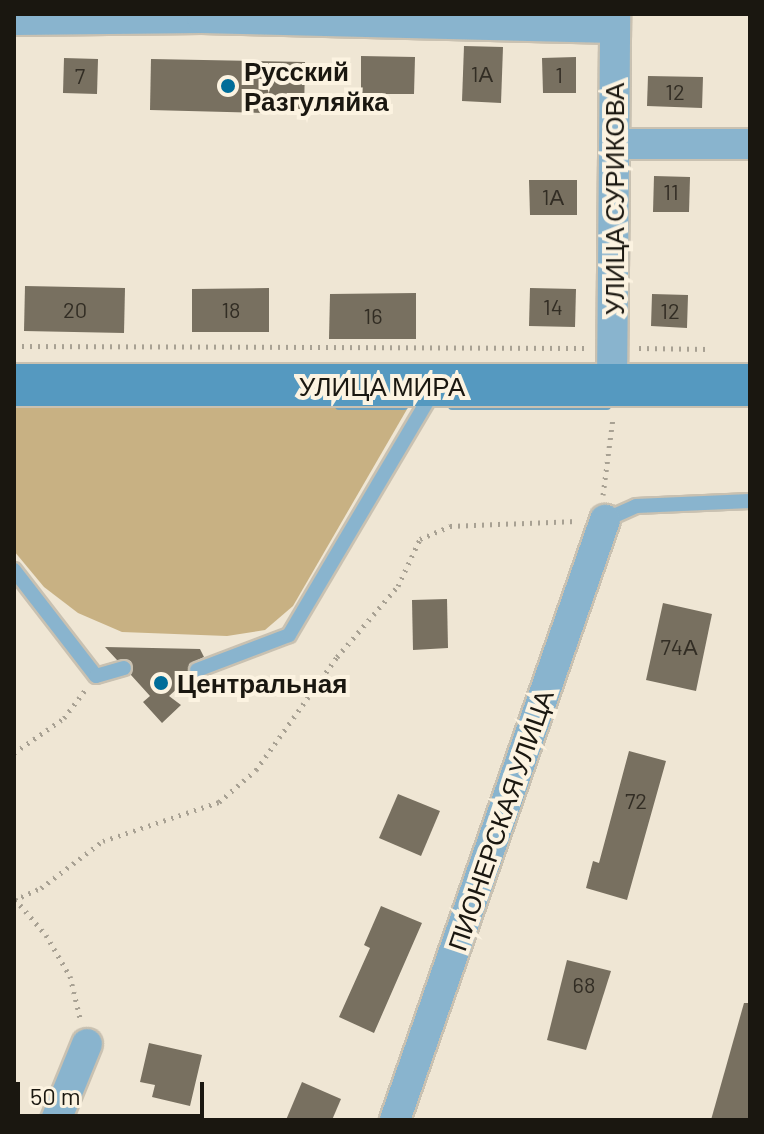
<!DOCTYPE html>
<html>
<head>
<meta charset="utf-8">
<style>
	body { margin:0 }
	#map { position:relative; width:764px; height:1134px; overflow:hidden; background:#efe6d4; font-family:Barlow,sans-serif }
	div>[style] { position:absolute }
	.green>* { inset:0; background:#c8b183 }
	.stream>* { height:8px; margin:-4px; padding:0 4px; transform-origin:4px; border-radius:4px; background:#6da2c1 }
	.building>* { inset:0; background:#787060 }
	.path>* { height:5px; margin-top:-2.5px; transform-origin:0; background:repeating-linear-gradient(90deg,#a8a193 0 2px,transparent 0 8px) }
	.roads { filter:drop-shadow(2px 0 #c9c1b1) drop-shadow(-2px 0 #c9c1b1) drop-shadow(0 2px #c9c1b1) drop-shadow(0 -2px #c9c1b1) }
	.service>* { height:14px; margin:-7px; padding:0 7px; transform-origin:7px; border-radius:7px; background:#89b4ce }
	.minor>* { height:30px; margin:-15px; padding:0 15px; transform-origin:15px; border-radius:15px; background:#89b4ce }
	.secondary>* { height:42px; margin:-21px; padding:0 21px; transform-origin:21px; border-radius:21px; background:#5599c0 }
	.dots>* { width:22px; height:22px; translate:-50% -50%; box-sizing:border-box; border:4px solid #fcf3e1; border-radius:50% }
	span { translate:-50% -50%; white-space:nowrap; text-align:center; line-height:1.15; -webkit-text-stroke:8px #fcf3e1; paint-order:stroke }
	.number-label { font-size:22px; color:#322d24 }
	.number-label span { -webkit-text-stroke-width:0 }
	.poi-label { font-size:26px; color:#1a1710; font-weight:700 }
	.left { translate:0 -50%; text-align:left }
	.street-label { font-size:26px; color:#1a1710 }
	.frame { position:absolute; inset:0; border:16px solid #1a1710; pointer-events:none }
	.scale { position:absolute; left:16px; top:1082px; width:188px; height:36px; box-sizing:border-box; border:4px solid #1a1710; border-top:0; padding-left:10px; font-size:24px; line-height:28px; white-space:nowrap; color:#1a1710; -webkit-text-stroke:6px #fcf3e1; paint-order:stroke }
</style>
</head>
<body>
<div id="map">
	<div class="green">
		<i style="clip-path:polygon(14px 402px,410px 404px,293px 606px,265px 630px,227px 636px,122px 632px,78px 613px,44px 587px,14px 551px)"></i>
	</div>
	<div class="stream">
		<i style="left:339px;top:406px;width:65px"></i>
		<i style="left:452px;top:406px;width:155px"></i>
	</div>
	<div class="building">
		<i style="clip-path:polygon(464px 46px,503px 47px,501px 103px,462px 101px)"></i>
		<i style="clip-path:polygon(361px 56px,415px 57px,414px 94px,361px 94px)"></i>
		<i style="clip-path:polygon(576px 57px,576px 93px,543px 93px,542px 58px)"></i>
		<i style="clip-path:polygon(64px 58px,98px 59px,97px 94px,63px 93px)"></i>
		<i style="clip-path:polygon(151px 59px,305px 62px,304px 114px,150px 110px)"></i>
		<i style="clip-path:polygon(648px 76px,703px 77px,702px 108px,647px 106px)"></i>
		<i style="clip-path:polygon(654px 176px,690px 177px,689px 212px,653px 212px)"></i>
		<i style="clip-path:polygon(529px 180px,577px 180px,577px 215px,530px 215px)"></i>
		<i style="clip-path:polygon(25px 286px,125px 288px,124px 333px,24px 331px)"></i>
		<i style="clip-path:polygon(269px 288px,269px 332px,192px 332px,192px 289px)"></i>
		<i style="clip-path:polygon(530px 288px,576px 289px,575px 327px,529px 326px)"></i>
		<i style="clip-path:polygon(416px 293px,416px 339px,329px 339px,330px 294px)"></i>
		<i style="clip-path:polygon(652px 294px,688px 295px,687px 328px,651px 326px)"></i>
		<i style="clip-path:polygon(447px 599px,448px 648px,413px 650px,412px 600px)"></i>
		<i style="clip-path:polygon(663px 603px,712px 614px,696px 691px,646px 680px)"></i>
		<i style="clip-path:polygon(105px 647px,200px 649px,204px 657px,189px 664px,190px 677px,169px 696px,181px 705px,162px 723px,143px 702px,150px 696px,131px 675px,131px 661px,117px 660px)"></i>
		<i style="clip-path:polygon(629px 751px,666px 761px,627px 900px,586px 888px,593px 861px,599px 863px)"></i>
		<i style="clip-path:polygon(398px 794px,440px 811px,421px 856px,379px 838px)"></i>
		<i style="clip-path:polygon(381px 906px,422px 923px,374px 1033px,339px 1017px,370px 948px,364px 945px)"></i>
		<i style="clip-path:polygon(567px 960px,611px 971px,586px 1050px,547px 1040px)"></i>
		<i style="clip-path:polygon(744px 1003px,750px 1003px,750px 1120px,711px 1120px)"></i>
		<i style="clip-path:polygon(149px 1043px,202px 1055px,190px 1106px,152px 1097px,155px 1085px,140px 1082px)"></i>
		<i style="clip-path:polygon(302px 1082px,341px 1099px,332px 1120px,286px 1120px)"></i>
	</div>
	<div class="path">
		<i style="left:14px;top:346px;width:575px;rotate:0.2deg"></i>
		<i style="left:639px;top:348px;width:70px;rotate:0.8deg"></i>
		<i style="left:603px;top:495px;width:78px;rotate:-82.6deg"></i>
		<i style="left:14px;top:753px;width:61px;rotate:-35deg"></i>
		<i style="left:64px;top:718px;width:38px;rotate:-53deg"></i>
		<i style="left:15px;top:899px;width:48px;rotate:49.3deg"></i>
		<i style="left:46px;top:935px;width:48px;rotate:59.7deg"></i>
		<i style="left:70px;top:976px;width:47px;rotate:76.6deg"></i>
		<i style="left:14px;top:900px;width:30px;rotate:-24deg"></i>
		<i style="left:41px;top:888px;width:78px;rotate:-37.2deg"></i>
		<i style="left:103px;top:841px;width:122px;rotate:-18.6deg"></i>
		<i style="left:219px;top:802px;width:49px;rotate:-40.9deg"></i>
		<i style="left:256px;top:770px;width:139px;rotate:-54.4deg"></i>
		<i style="left:337px;top:657px;width:94px;rotate:-49.3deg"></i>
		<i style="left:398px;top:586px;width:52px;rotate:-64.9deg"></i>
		<i style="left:420px;top:539px;width:33px;rotate:-23deg"></i>
		<i style="left:450px;top:526px;width:127px;rotate:-2.3deg"></i>
	</div>
	<div class="roads">
		<div class="service">
			<i style="left:605px;top:520px;width:34px;rotate:-24deg"></i>
			<i style="left:636px;top:506px;width:114px;rotate:-2.5deg"></i>
			<i style="left:14px;top:570px;width:134px;rotate:52.3deg"></i>
			<i style="left:96px;top:676px;width:29px;rotate:-16deg"></i>
			<i style="left:197px;top:670px;width:98px;rotate:-20.8deg"></i>
			<i style="left:289px;top:635px;width:281px;rotate:-59.4deg"></i>
		</div>
		<div class="minor">
			<i style="left:14px;top:20px;width:188px;rotate:-0.6deg"></i>
			<i style="left:202px;top:18px;width:413px;rotate:1.4deg"></i>
			<i style="left:614px;top:144px;width:136px"></i>
			<i style="left:612px;top:385px;width:371px;rotate:-89.5deg"></i>
			<i style="left:56px;top:1120px;width:82px;rotate:-67.8deg"></i>
			<i style="left:395px;top:1120px;width:636px;rotate:-70.71deg"></i>
		</div>
		<div class="secondary">
			<i style="left:14px;top:385px;width:736px"></i>
		</div>
	</div>
	<div class="dots">
		<i style="left:228px;top:86px;background:#006d99"></i>
		<i style="left:161px;top:683px;background:#006d99"></i>
	</div>
	<div class="number-label">
		<span style="left:482px;top:74px">1А</span>
		<span style="left:559px;top:75px">1</span>
		<span style="left:80px;top:76px">7</span>
		<span style="left:675px;top:92px">12</span>
		<span style="left:671px;top:192px">11</span>
		<span style="left:553px;top:197px">1А</span>
		<span style="left:553px;top:307px">14</span>
		<span style="left:75px;top:310px">20</span>
		<span style="left:231px;top:310px">18</span>
		<span style="left:670px;top:311px">12</span>
		<span style="left:373px;top:316px">16</span>
		<span style="left:679px;top:647px">74А</span>
		<span style="left:636px;top:801px">72</span>
		<span style="left:584px;top:985px">68</span>
	</div>
	<div class="poi-label">
		<span class="left" style="left:244px;top:86px">Русский<br>Разгуляйка</span>
		<span class="left" style="left:177px;top:683px">Центральная</span>
	</div>
	<div class="street-label">
		<span style="left:614px;top:199px;rotate:-90deg">УЛИЦА СУРИКОВА</span>
		<span style="left:382px;top:386px">УЛИЦА МИРА</span>
		<span style="left:500px;top:820px;rotate:-71deg">ПИОНЕРСКАЯ УЛИЦА</span>
	</div>
	<div class="frame"></div>
	<div class="scale">50 m</div>
</div>
</body>
</html>
